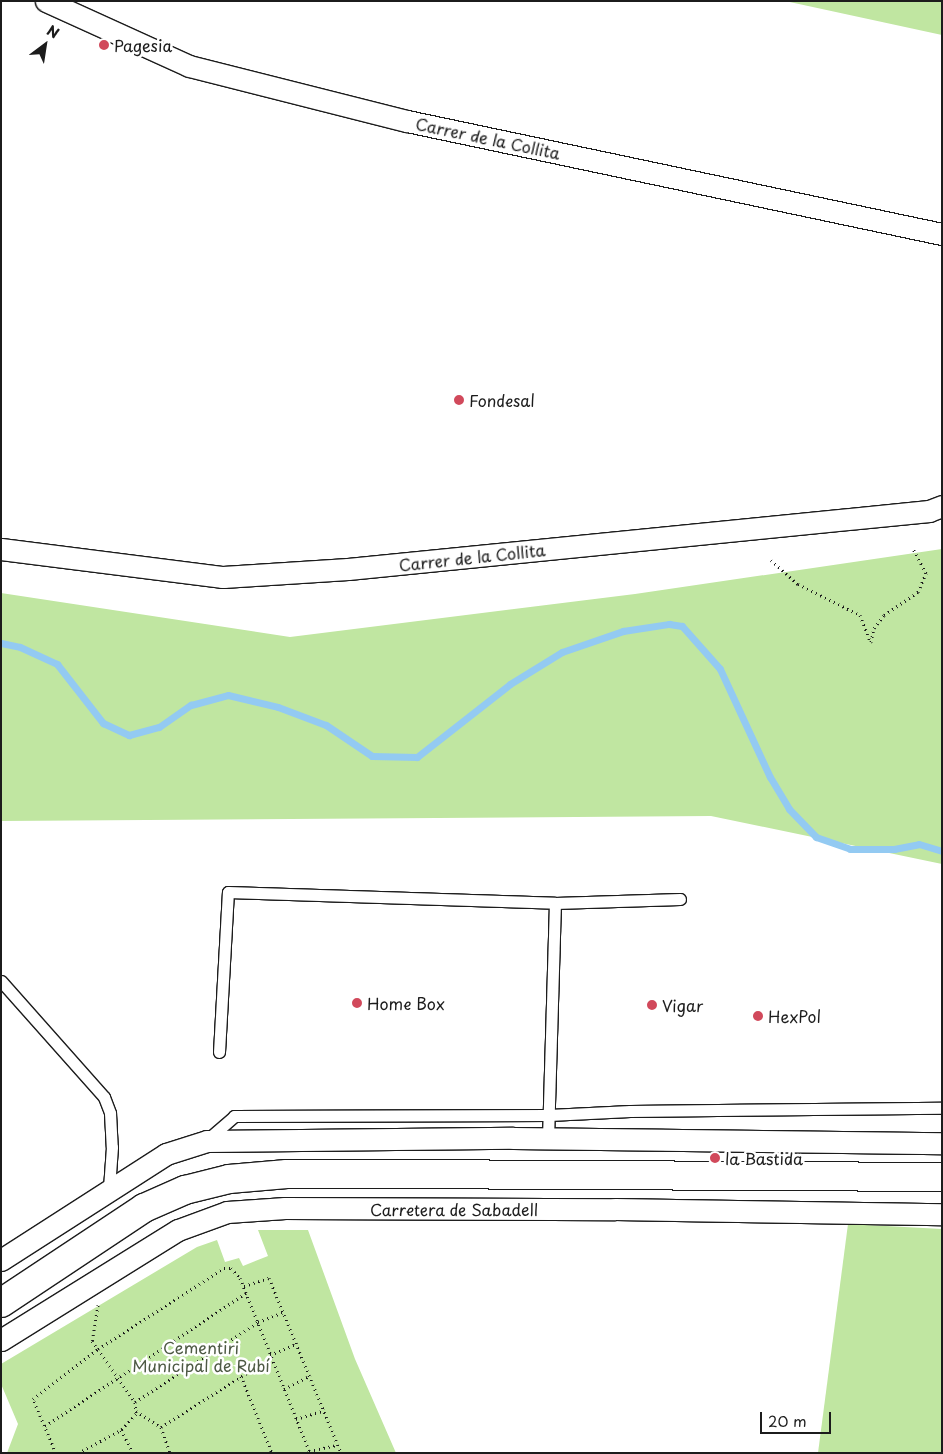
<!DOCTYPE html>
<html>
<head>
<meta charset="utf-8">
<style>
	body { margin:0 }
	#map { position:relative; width:943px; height:1454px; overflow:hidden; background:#fff; font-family:"Playpen Sans",sans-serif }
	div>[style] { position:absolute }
	.green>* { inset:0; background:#c0e6a1 }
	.stream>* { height:7px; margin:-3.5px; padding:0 3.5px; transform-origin:3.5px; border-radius:3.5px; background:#93caf2 }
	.path>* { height:3px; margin-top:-1.5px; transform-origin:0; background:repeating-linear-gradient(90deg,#1c1c1c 0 1px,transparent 0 5px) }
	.roads { filter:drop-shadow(1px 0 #1c1c1c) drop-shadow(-1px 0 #1c1c1c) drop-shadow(0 1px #1c1c1c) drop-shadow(0 -1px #1c1c1c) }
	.lane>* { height:11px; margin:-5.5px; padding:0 5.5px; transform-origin:5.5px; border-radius:5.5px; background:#fff }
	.street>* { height:21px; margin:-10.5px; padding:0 10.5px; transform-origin:10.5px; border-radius:10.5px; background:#fff }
	.secondary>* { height:28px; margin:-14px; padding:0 14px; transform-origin:14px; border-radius:14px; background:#fff }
	.dots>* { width:14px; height:14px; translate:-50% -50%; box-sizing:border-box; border:2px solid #fff; border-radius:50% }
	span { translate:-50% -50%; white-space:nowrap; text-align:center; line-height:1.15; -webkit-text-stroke:5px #fff; paint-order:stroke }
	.poi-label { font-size:16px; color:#1c1c1c }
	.left { translate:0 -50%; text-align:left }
	.street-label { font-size:16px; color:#1c1c1c }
	.park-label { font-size:16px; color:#4d5944 }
	.frame { position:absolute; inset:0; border:2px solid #1c1c1c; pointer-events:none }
	.north { position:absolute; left:20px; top:20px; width:50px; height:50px; -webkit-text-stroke:4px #fff; paint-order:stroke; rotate:31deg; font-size:14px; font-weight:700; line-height:20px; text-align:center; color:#1c1c1c }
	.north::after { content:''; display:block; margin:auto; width:18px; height:22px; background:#1c1c1c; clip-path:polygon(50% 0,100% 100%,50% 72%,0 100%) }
	.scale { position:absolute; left:760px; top:1412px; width:71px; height:22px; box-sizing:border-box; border:2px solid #1c1c1c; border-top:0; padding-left:6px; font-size:15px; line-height:18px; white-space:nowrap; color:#1c1c1c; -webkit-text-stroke:4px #fff; paint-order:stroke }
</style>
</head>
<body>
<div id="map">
	<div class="green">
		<i style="clip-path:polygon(785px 1px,942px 1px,942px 35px)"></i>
		<i style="clip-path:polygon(942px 549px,942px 864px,711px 816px,1px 821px,1px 593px,290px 637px,635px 594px)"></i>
		<i style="clip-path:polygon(848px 1224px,942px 1229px,942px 1453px,818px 1453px)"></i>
		<i style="clip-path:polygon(258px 1230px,308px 1230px,355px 1359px,396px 1453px,7px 1453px,18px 1424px,1px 1384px,1px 1364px,197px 1247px,217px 1240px,225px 1262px,239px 1258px,243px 1266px,268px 1256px)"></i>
	</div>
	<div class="stream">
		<i style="left:1px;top:643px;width:19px;rotate:12deg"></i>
		<i style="left:20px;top:647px;width:41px;rotate:24.7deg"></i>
		<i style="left:57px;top:664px;width:75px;rotate:52.1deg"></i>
		<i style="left:103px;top:723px;width:29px;rotate:25deg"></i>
		<i style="left:129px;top:735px;width:31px;rotate:-15deg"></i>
		<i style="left:159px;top:727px;width:39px;rotate:-35deg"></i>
		<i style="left:191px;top:705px;width:38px;rotate:-15deg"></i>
		<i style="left:228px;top:695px;width:51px;rotate:13.5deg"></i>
		<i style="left:278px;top:707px;width:51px;rotate:20.6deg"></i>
		<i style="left:326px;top:725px;width:55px;rotate:34deg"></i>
		<i style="left:372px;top:756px;width:45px;rotate:1.3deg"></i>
		<i style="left:417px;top:757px;width:118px;rotate:-38.1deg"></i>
		<i style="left:510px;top:684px;width:61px;rotate:-31.6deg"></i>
		<i style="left:562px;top:652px;width:65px;rotate:-19deg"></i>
		<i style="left:623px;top:631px;width:47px;rotate:-8.7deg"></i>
		<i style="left:669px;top:624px;width:13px;rotate:9deg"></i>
		<i style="left:682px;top:626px;width:57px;rotate:48.5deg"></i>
		<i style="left:720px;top:669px;width:119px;rotate:65.2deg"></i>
		<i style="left:770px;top:777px;width:37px;rotate:59deg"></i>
		<i style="left:789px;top:809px;width:39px;rotate:46deg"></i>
		<i style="left:816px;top:837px;width:36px;rotate:19deg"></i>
		<i style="left:850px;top:849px;width:44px"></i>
		<i style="left:894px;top:849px;width:25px;rotate:-11deg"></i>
		<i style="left:919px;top:844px;width:24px;rotate:17deg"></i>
	</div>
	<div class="path">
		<i style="left:771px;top:560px;width:36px;rotate:42deg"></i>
		<i style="left:798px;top:584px;width:69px;rotate:26.6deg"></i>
		<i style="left:860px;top:615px;width:30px;rotate:69deg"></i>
		<i style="left:871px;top:642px;width:14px;rotate:-78deg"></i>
		<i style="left:874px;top:628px;width:16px;rotate:-52deg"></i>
		<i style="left:884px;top:615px;width:41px;rotate:-34.1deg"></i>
		<i style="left:918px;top:592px;width:21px;rotate:-67deg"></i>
		<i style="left:926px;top:573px;width:27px;rotate:-118deg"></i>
		<i style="left:244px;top:1286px;width:26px;rotate:-18deg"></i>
		<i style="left:269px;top:1278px;width:189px;rotate:67.6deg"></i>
		<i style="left:98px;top:1305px;width:36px;rotate:99deg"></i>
		<i style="left:92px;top:1341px;width:75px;rotate:54.8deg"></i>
		<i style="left:135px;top:1402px;width:12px;rotate:85deg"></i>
		<i style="left:136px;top:1414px;width:22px;rotate:133deg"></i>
		<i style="left:121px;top:1430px;width:26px;rotate:62deg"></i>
		<i style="left:270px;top:1355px;width:30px;rotate:-23deg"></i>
		<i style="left:241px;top:1376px;width:83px;rotate:68.1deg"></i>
		<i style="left:284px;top:1389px;width:30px;rotate:-27deg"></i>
		<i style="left:135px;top:1402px;width:147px;rotate:-33deg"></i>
		<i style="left:258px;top:1322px;width:28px;rotate:-21deg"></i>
		<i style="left:136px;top:1411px;width:30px;rotate:33deg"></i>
		<i style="left:161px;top:1427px;width:131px;rotate:-32.2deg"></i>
		<i style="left:296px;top:1419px;width:30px;rotate:-17deg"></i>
		<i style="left:45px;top:1426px;width:241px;rotate:-33.5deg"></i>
		<i style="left:161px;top:1427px;width:28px;rotate:71deg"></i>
		<i style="left:309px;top:1451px;width:30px;rotate:-12deg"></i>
		<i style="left:56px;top:1453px;width:59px;rotate:-113.1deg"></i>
		<i style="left:33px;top:1399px;width:82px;rotate:-37.6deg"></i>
		<i style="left:98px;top:1349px;width:150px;rotate:-32.7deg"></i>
		<i style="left:224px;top:1268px;width:7px"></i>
		<i style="left:231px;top:1268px;width:13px;rotate:48deg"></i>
		<i style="left:240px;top:1278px;width:188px;rotate:68.2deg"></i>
		<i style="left:78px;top:1453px;width:49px;rotate:-28.1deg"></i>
	</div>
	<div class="roads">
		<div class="lane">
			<i style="left:1px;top:981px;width:155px;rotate:48.4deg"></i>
			<i style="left:104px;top:1097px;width:17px;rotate:69deg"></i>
			<i style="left:110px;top:1113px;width:34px;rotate:87deg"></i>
			<i style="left:112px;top:1147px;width:41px;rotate:94.2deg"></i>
			<i style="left:219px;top:1052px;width:160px;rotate:-86.8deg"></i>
			<i style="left:228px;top:892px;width:327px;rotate:1.9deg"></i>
			<i style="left:555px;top:903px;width:125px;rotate:-1.8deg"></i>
			<i style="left:548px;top:1138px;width:235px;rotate:-88.3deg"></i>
			<i style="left:208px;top:1139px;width:35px;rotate:-41deg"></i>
			<i style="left:234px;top:1116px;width:315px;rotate:-0.2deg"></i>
			<i style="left:549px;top:1115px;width:81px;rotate:-2.8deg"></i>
			<i style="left:630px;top:1111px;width:312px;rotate:-0.6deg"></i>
		</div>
		<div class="street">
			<i style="left:46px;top:1px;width:157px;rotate:24.4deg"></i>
			<i style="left:189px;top:66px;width:225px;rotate:14.2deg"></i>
			<i style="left:407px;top:121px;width:547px;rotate:11.93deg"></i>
			<i style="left:1px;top:549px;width:224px;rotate:7.2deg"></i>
			<i style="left:223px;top:577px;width:125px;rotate:-3.7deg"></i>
			<i style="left:348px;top:569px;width:584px;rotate:-5.7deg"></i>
			<i style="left:929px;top:511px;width:14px;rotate:-21deg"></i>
			<i style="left:1px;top:1260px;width:196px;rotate:-32.7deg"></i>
			<i style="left:166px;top:1154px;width:43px;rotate:-17.6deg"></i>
			<i style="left:207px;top:1141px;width:306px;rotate:-0.6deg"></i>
			<i style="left:513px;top:1138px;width:429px;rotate:0.7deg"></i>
			<i style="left:1px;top:1340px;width:208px;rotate:-31.9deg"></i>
			<i style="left:178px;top:1230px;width:52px;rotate:-20.2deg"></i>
			<i style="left:227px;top:1212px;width:58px;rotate:-3.9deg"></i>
			<i style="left:285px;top:1208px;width:330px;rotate:0.2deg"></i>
			<i style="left:615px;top:1209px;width:327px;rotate:0.9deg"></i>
		</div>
		<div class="secondary">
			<i style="left:1px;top:1303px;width:172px;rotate:-33.6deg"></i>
			<i style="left:144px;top:1208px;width:45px;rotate:-23.7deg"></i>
			<i style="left:185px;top:1190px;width:45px;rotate:-14deg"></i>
			<i style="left:229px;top:1179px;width:58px;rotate:-4.9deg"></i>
			<i style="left:287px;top:1174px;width:109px"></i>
			<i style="left:396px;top:1174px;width:546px;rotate:0.31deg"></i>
		</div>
	</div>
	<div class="dots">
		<i style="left:104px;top:45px;background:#d1495b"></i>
		<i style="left:459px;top:400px;background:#d1495b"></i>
		<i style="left:357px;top:1003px;background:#d1495b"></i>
		<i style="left:652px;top:1005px;background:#d1495b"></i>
		<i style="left:758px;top:1016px;background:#d1495b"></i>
		<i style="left:715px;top:1158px;background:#d1495b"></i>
	</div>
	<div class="poi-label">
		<span class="left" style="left:114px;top:45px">Pagesia</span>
		<span class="left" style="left:469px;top:400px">Fondesal</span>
		<span class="left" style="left:367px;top:1003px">Home Box</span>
		<span class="left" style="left:662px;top:1005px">Vigar</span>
		<span class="left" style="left:768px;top:1016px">HexPol</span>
		<span class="left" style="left:725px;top:1158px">la Bastida</span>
	</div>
	<div class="street-label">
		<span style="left:488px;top:138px;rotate:12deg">Carrer de la Collita</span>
		<span style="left:472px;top:557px;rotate:-6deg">Carrer de la Collita</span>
		<span style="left:454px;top:1209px">Carretera de Sabadell</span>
	</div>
	<div class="park-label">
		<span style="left:201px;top:1356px">Cementiri<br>Municipal de Rubí</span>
	</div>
	<div class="frame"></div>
	<div class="north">N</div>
	<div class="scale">20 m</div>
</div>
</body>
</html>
